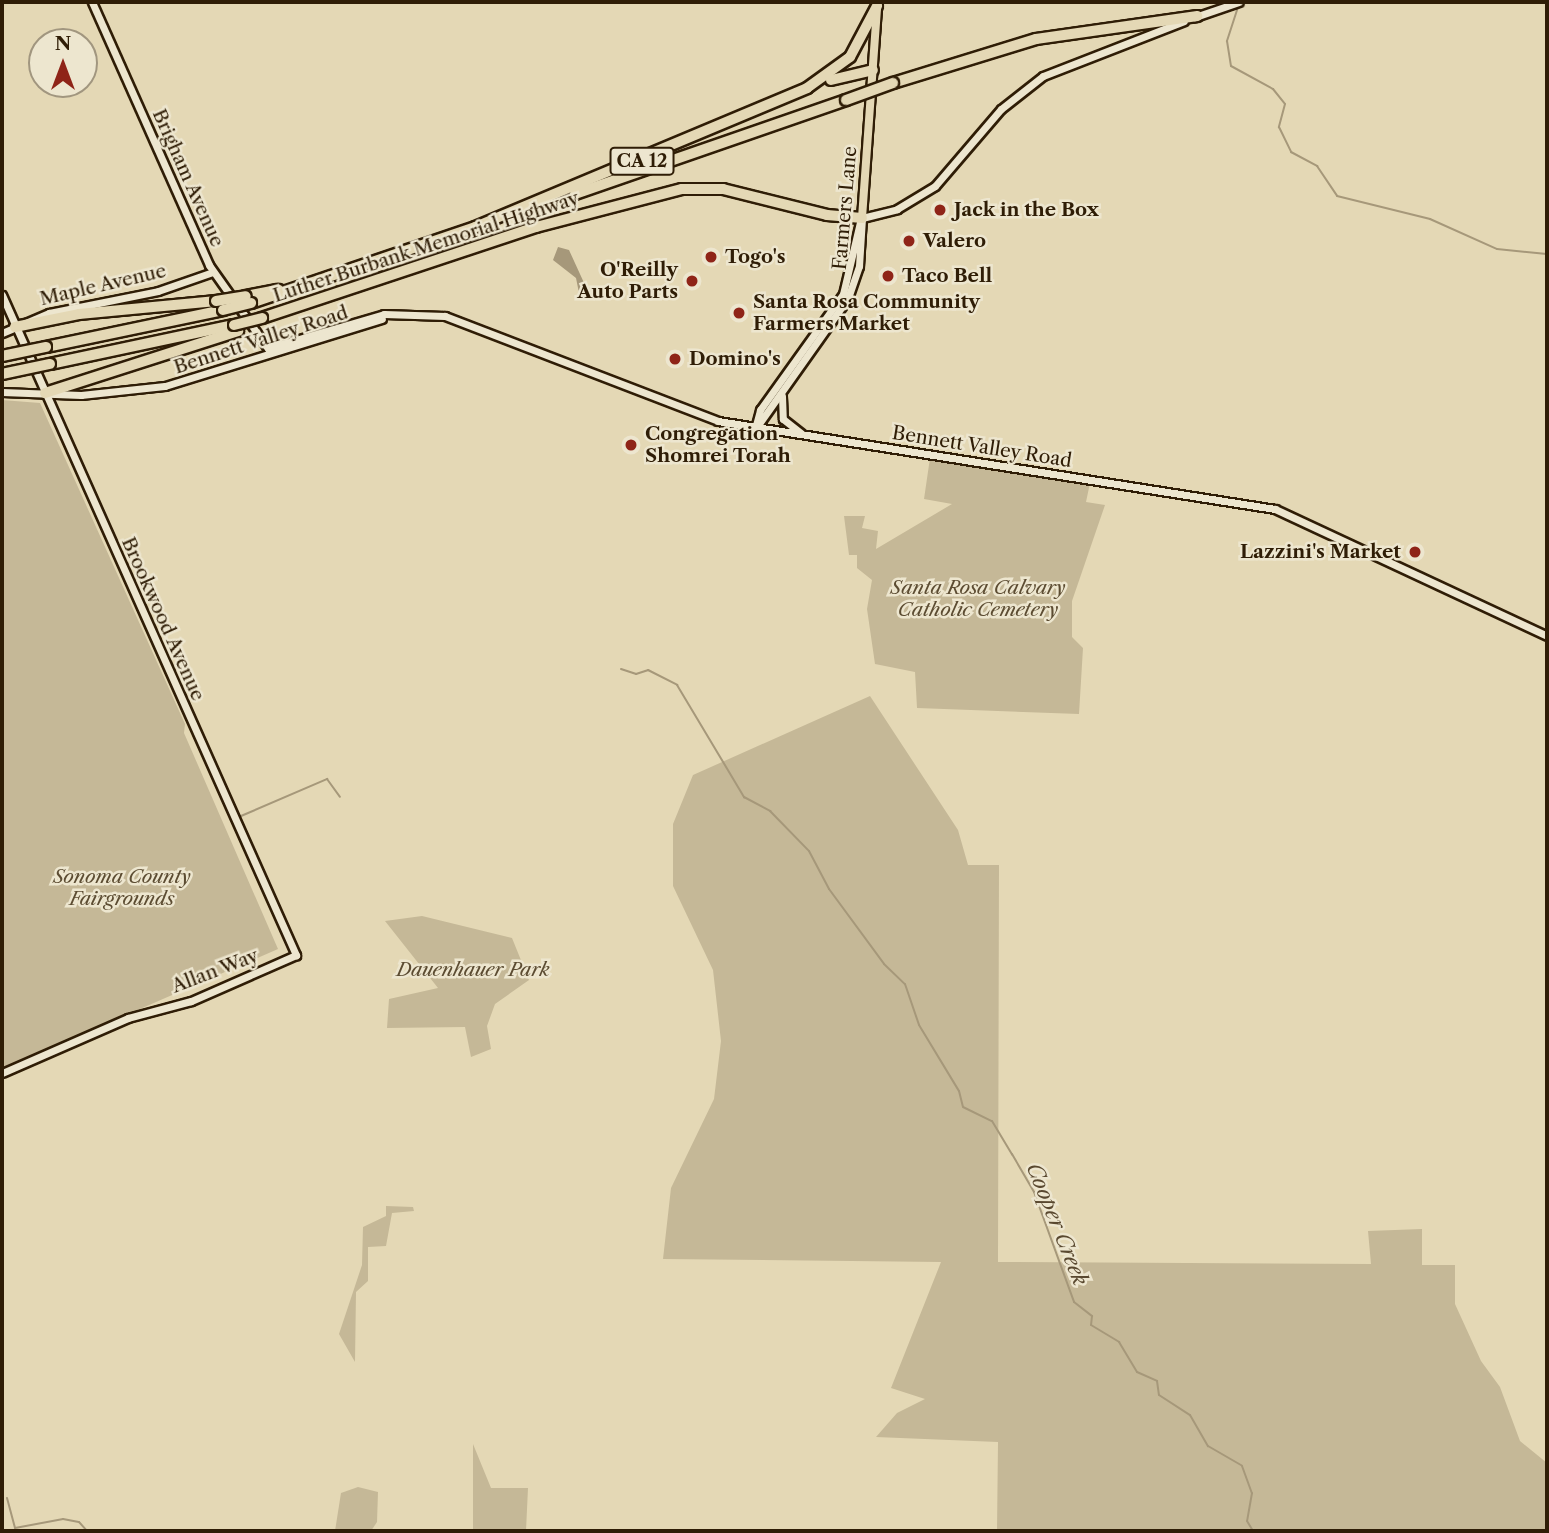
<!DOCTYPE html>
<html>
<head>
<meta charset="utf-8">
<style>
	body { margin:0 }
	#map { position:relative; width:1549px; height:1533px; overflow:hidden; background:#e4d8b5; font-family:"Libre Caslon Text",serif }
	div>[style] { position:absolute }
	.green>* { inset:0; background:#c5b897 }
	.water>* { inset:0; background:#a6987a }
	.stream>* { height:2px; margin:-1px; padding:0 1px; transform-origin:1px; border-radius:1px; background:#a6987a }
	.roads { filter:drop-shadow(2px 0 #2f1d06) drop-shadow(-2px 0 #2f1d06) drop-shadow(0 2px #2f1d06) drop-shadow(0 -2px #2f1d06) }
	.secondary>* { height:7px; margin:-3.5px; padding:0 3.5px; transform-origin:3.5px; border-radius:3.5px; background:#ede6cf }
	.primary>* { height:8px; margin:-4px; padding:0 4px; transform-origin:4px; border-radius:4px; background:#e4d8b5 }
	.highway>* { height:10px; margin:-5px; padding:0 5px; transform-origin:5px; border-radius:5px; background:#e4d8b5 }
	.bridges { filter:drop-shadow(2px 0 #2f1d06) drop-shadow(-2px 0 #2f1d06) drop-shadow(0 2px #2f1d06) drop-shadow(0 -2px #2f1d06) }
	.highway-bridge>* { height:10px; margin:-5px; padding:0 5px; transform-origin:5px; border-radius:5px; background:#e4d8b5 }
	.dots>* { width:19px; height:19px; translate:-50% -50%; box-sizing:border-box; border:4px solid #ede6cf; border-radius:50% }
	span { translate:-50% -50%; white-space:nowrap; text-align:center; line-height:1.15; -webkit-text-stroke:5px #ede6cf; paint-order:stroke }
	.shield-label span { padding:2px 5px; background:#ede6cf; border:2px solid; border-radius:5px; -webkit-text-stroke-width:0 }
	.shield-label { font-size:18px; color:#2f1d06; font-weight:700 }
	.street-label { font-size:19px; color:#2f1d06 }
	.poi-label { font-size:19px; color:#2f1d06; font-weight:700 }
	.left { translate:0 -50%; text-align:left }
	.right { translate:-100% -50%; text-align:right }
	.park-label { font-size:19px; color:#5c4c32; font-style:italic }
	.water-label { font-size:21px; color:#59482f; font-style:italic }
	.frame { position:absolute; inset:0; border:4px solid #2f1d06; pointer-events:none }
	.north { position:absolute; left:28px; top:28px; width:70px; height:70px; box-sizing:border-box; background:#ede6cf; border:2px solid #a1967f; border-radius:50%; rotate:0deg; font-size:19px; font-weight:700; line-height:28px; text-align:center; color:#2f1d06 }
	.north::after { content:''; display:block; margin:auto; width:24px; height:32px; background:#8f2418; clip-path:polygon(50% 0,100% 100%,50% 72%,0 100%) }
</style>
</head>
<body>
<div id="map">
	<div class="green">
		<i style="clip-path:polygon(2px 400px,40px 403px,185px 724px,184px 733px,278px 949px,2px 1069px)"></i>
		<i style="clip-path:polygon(930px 458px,1090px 483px,1086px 502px,1105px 505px,1072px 601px,1072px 637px,1083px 648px,1079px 714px,917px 708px,915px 672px,875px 664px,867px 609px,872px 580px,857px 568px,857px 555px,849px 555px,844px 516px,865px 516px,862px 528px,878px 531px,876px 549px,952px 504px,924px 499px)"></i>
		<i style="clip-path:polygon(870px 696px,958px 830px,968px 865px,999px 865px,998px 1262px,1371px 1264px,1368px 1231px,1422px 1229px,1422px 1265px,1455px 1265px,1455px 1304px,1481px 1361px,1500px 1387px,1520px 1441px,1547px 1463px,1547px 1531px,997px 1531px,998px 1442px,876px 1437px,897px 1413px,925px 1399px,891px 1388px,941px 1262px,663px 1259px,671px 1188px,714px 1099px,721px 1041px,713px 970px,673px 886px,673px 824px,693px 775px)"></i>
		<i style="clip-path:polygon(422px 916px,512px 938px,529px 980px,495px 1004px,487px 1026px,491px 1049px,471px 1057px,465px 1027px,387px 1028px,389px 999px,438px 988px,385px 921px)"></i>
		<i style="clip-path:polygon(386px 1206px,413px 1207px,414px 1211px,392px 1213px,386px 1246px,368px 1247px,368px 1281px,356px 1292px,355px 1362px,339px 1334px,362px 1265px,363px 1227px,386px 1216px)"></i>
		<i style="clip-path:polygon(473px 1444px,491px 1488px,528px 1488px,526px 1531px,473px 1531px)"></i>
		<i style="clip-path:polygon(358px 1487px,378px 1492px,377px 1522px,371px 1531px,335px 1531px,341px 1493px)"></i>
	</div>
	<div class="water">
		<i style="clip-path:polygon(558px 247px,569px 250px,585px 285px,601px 294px,585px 299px,579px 293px,576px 278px,553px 260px)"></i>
	</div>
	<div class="stream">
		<i style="left:1238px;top:7px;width:36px;rotate:108deg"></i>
		<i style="left:1227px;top:41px;width:25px;rotate:81deg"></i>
		<i style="left:1231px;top:66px;width:48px;rotate:28.7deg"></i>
		<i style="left:1273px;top:89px;width:19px;rotate:51deg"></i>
		<i style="left:1285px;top:104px;width:24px;rotate:105deg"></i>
		<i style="left:1279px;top:127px;width:28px;rotate:64deg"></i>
		<i style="left:1291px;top:152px;width:30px;rotate:28deg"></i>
		<i style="left:1317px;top:166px;width:36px;rotate:56deg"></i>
		<i style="left:1337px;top:196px;width:96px;rotate:13.9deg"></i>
		<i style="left:1430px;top:219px;width:73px;rotate:24.1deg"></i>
		<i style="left:1497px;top:249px;width:50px;rotate:5.7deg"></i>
		<i style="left:621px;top:669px;width:16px;rotate:18deg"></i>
		<i style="left:636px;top:674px;width:13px;rotate:-18deg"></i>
		<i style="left:648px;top:670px;width:33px;rotate:27deg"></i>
		<i style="left:677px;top:685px;width:131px;rotate:59.1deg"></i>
		<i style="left:744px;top:797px;width:30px;rotate:28deg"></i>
		<i style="left:770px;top:811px;width:56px;rotate:45.7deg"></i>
		<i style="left:809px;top:851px;width:43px;rotate:62.2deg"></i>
		<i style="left:829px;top:889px;width:93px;rotate:53.7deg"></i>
		<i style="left:884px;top:964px;width:29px;rotate:44deg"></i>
		<i style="left:905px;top:984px;width:43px;rotate:71.1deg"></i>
		<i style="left:919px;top:1025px;width:77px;rotate:58.8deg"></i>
		<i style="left:959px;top:1091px;width:16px;rotate:76deg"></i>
		<i style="left:963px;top:1107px;width:32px;rotate:26deg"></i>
		<i style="left:992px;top:1121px;width:39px;rotate:59deg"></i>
		<i style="left:1012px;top:1154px;width:44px;rotate:59.9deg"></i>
		<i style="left:1034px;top:1192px;width:117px;rotate:70deg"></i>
		<i style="left:1074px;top:1302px;width:23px;rotate:38deg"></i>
		<i style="left:1092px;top:1316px;width:9px;rotate:96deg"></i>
		<i style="left:1091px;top:1325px;width:33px;rotate:31deg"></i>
		<i style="left:1119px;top:1342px;width:35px;rotate:59deg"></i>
		<i style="left:1137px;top:1372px;width:22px;rotate:24deg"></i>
		<i style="left:1157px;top:1381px;width:14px;rotate:82deg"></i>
		<i style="left:1159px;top:1395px;width:37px;rotate:33deg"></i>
		<i style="left:1190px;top:1415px;width:36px;rotate:60deg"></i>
		<i style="left:1208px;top:1446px;width:39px;rotate:30deg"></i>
		<i style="left:1242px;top:1466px;width:29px;rotate:70deg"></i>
		<i style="left:1252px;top:1493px;width:28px;rotate:100deg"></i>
		<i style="left:1247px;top:1521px;width:12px;rotate:59deg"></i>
		<i style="left:241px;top:816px;width:94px;rotate:-23.3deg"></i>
		<i style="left:327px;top:779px;width:22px;rotate:54deg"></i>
		<i style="left:7px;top:1498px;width:31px;rotate:75deg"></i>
		<i style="left:15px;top:1528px;width:49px;rotate:-10.6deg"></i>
		<i style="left:63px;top:1519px;width:16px;rotate:11deg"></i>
		<i style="left:79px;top:1522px;width:12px;rotate:48deg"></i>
	</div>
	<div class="roads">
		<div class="secondary">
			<i style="left:92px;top:2px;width:288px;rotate:66deg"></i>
			<i style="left:209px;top:265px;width:104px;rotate:54.8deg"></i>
			<i style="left:1195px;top:17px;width:46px;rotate:-18.8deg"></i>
			<i style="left:862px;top:218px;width:36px;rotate:-14deg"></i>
			<i style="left:897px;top:209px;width:44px;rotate:-31.2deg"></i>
			<i style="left:935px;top:186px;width:101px;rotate:-49.4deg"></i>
			<i style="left:1001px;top:109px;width:53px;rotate:-38.2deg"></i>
			<i style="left:1043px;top:76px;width:151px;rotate:-21.3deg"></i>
			<i style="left:2px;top:295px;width:723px;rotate:65.99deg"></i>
			<i style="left:296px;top:955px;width:115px;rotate:156.3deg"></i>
			<i style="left:191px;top:1001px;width:65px;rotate:164.9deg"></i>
			<i style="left:128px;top:1018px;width:137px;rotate:156.4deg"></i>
			<i style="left:2px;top:333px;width:51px;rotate:-23.1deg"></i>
			<i style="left:49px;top:313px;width:111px;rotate:-11.4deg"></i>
			<i style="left:158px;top:291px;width:58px;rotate:-19.1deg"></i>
			<i style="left:268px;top:348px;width:121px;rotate:-16.3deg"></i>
			<i style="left:384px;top:314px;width:61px;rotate:1.9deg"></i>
			<i style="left:445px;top:316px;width:292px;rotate:21deg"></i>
			<i style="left:718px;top:421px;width:564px;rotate:8.98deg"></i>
			<i style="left:1275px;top:509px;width:300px;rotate:25deg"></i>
			<i style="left:2px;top:392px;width:79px;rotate:2.2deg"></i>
			<i style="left:81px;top:395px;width:84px;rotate:-6.1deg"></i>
			<i style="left:165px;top:386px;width:227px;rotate:-17.2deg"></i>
			<i style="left:782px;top:396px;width:23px;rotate:88deg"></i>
			<i style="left:783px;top:419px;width:23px;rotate:38deg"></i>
			<i style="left:756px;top:425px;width:16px;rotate:-75deg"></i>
			<i style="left:760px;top:410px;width:143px;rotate:-54.4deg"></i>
			<i style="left:843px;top:294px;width:78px;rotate:-76.7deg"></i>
			<i style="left:756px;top:428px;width:159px;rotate:-54.7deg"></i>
			<i style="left:848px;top:298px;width:34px;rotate:-71deg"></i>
			<i style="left:859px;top:266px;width:48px;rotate:-86.4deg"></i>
		</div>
		<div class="primary">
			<i style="left:862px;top:218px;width:211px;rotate:-85.9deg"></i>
		</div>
		<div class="highway">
			<i style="left:831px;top:80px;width:43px;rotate:-13.4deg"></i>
			<i style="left:893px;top:83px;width:150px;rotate:-17.1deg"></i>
			<i style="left:1036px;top:39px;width:163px;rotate:-8.1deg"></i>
			<i style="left:575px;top:194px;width:287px;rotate:-19.1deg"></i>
			<i style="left:246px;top:296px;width:33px;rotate:-11deg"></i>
			<i style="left:251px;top:303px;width:237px;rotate:-18.7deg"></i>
			<i style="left:475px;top:227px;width:360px;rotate:-22.7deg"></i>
			<i style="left:807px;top:88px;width:53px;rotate:-35.8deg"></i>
			<i style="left:850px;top:57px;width:58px;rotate:-62.1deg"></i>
			<i style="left:262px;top:318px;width:289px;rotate:-18.4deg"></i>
			<i style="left:536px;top:227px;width:151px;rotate:-14.6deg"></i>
			<i style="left:682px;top:189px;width:41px"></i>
			<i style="left:723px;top:189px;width:107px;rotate:14deg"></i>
			<i style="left:827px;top:215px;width:35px;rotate:5deg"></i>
			<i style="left:15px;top:327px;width:65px;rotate:-11.5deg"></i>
			<i style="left:79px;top:314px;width:138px;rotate:-5.4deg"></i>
			<i style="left:46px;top:347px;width:181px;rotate:-11.8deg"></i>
			<i style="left:50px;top:364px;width:188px;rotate:-12deg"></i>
			<i style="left:45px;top:393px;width:203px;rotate:-17.8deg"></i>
		</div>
	</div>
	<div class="bridges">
		<div class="highway-bridge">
			<i style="left:846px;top:100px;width:50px;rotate:-19.9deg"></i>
			<i style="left:216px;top:301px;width:30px;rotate:-9deg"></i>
			<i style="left:223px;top:310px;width:29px;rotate:-14deg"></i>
			<i style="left:234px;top:325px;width:29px;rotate:-14deg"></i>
			<i style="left:2px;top:356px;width:45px;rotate:-11.6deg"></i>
			<i style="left:2px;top:374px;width:49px;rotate:-11.8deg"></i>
		</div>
	</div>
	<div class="dots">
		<i style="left:940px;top:210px;background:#8f2418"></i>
		<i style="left:909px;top:241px;background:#8f2418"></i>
		<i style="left:711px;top:257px;background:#8f2418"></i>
		<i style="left:888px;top:276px;background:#8f2418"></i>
		<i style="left:692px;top:281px;background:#8f2418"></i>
		<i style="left:739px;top:313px;background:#8f2418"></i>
		<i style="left:675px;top:359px;background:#8f2418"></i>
		<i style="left:631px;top:445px;background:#8f2418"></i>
		<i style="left:1415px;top:552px;background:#8f2418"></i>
	</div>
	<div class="shield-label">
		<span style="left:642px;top:161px">CA 12</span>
	</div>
	<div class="street-label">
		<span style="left:188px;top:178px;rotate:66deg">Brigham Avenue</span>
		<span style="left:845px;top:208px;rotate:-85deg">Farmers Lane</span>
		<span style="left:426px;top:247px;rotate:-18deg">Luther Burbank Memorial Highway</span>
		<span style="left:103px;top:285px;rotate:-13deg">Maple Avenue</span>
		<span style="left:261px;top:340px;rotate:-18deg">Bennett Valley Road</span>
		<span style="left:982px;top:447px;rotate:9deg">Bennett Valley Road</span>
		<span style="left:163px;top:619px;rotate:66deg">Brookwood Avenue</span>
		<span style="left:215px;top:971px;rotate:-21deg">Allan Way</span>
	</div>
	<div class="poi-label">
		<span class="left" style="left:954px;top:210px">Jack in the Box</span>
		<span class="left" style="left:923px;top:241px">Valero</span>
		<span class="left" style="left:725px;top:257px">Togo's</span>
		<span class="right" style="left:678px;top:281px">O'Reilly<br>Auto Parts</span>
		<span class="left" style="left:902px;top:276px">Taco Bell</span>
		<span class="left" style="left:753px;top:313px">Santa Rosa Community<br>Farmers Market</span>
		<span class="left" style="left:689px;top:359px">Domino's</span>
		<span class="left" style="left:645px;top:445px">Congregation<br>Shomrei Torah</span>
		<span class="right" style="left:1401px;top:552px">Lazzini's Market</span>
	</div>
	<div class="park-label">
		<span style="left:978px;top:599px">Santa Rosa Calvary<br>Catholic Cemetery</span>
		<span style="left:122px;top:888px">Sonoma County<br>Fairgrounds</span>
		<span style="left:473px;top:970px">Dauenhauer Park</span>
	</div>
	<div class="water-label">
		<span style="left:1057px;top:1224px;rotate:68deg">Cooper Creek</span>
	</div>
	<div class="frame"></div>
	<div class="north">N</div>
</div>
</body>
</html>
